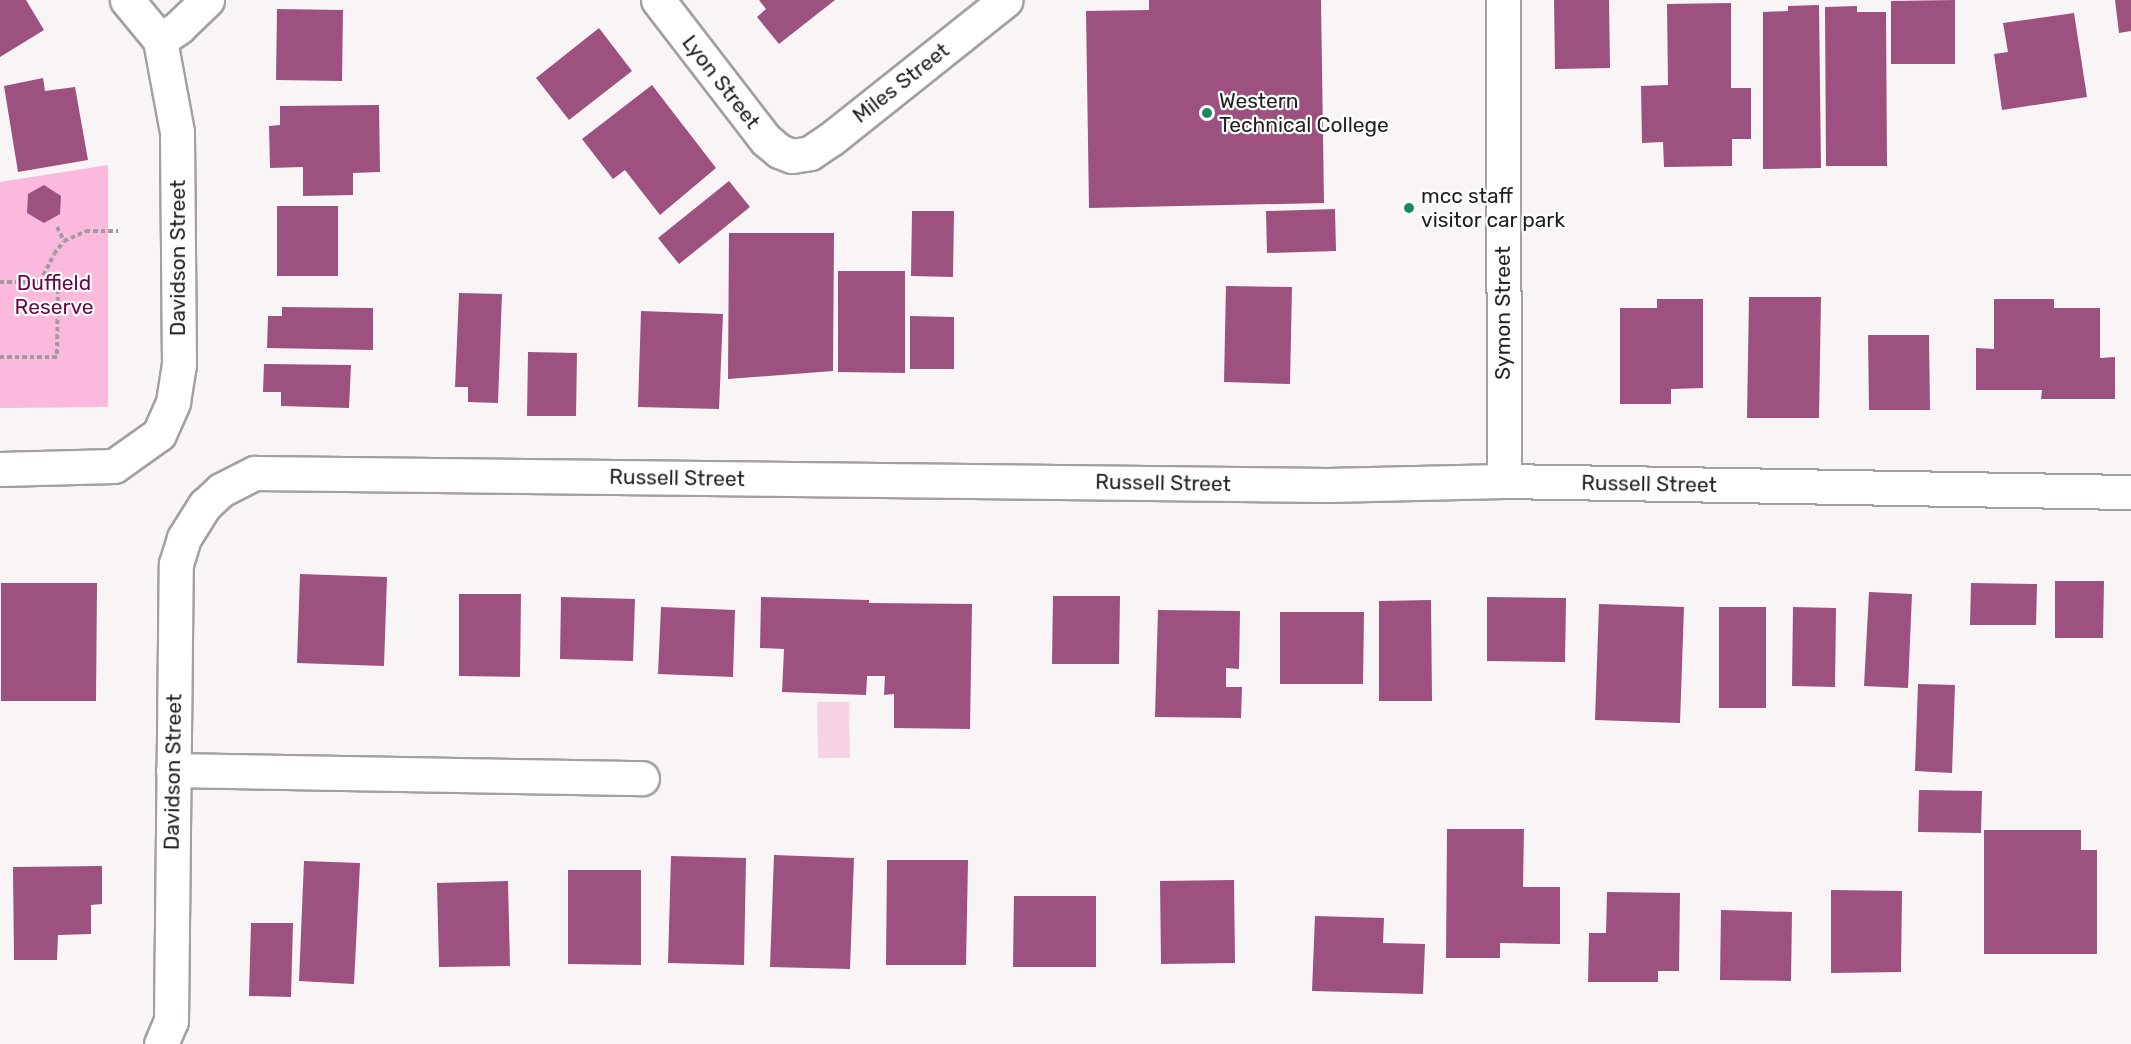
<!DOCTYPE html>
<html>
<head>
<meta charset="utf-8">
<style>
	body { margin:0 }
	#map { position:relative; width:2131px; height:1044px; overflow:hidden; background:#f9f5f7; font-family:Rubik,sans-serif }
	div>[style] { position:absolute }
	.green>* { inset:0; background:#fbb9dd }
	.water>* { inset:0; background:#f5d2e4 }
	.building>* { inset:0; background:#9d517e }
	.path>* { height:4px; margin-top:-2px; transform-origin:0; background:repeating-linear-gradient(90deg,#a09c9e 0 4.5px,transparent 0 7.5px) }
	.roads { filter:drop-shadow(2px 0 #a4a0a2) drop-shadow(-2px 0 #a4a0a2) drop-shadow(0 2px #a4a0a2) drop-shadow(0 -2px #a4a0a2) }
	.minor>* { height:33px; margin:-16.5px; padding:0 16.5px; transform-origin:16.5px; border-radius:16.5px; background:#fff }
	.dots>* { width:16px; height:16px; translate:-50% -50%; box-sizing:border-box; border:3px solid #fff; border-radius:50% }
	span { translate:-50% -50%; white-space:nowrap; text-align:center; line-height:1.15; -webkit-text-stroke:4.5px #fff; paint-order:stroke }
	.street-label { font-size:21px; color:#201e1f }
	.poi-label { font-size:21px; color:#201e1f }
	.left { translate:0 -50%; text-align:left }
	.park-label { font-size:21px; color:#6b074d }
</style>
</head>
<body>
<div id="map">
	<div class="green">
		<i style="clip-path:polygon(108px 165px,108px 407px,0 408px,0 182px)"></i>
	</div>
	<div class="water">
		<i style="clip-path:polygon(817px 702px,849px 702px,850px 758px,818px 758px)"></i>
	</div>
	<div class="building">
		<i style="clip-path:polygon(0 0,26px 0,44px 30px,0 57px)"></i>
		<i style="clip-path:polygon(759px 0,835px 0,779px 44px,757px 17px,766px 9px)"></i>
		<i style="clip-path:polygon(1149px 0,1321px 0,1324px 203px,1089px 208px,1086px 11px,1149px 10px)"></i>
		<i style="clip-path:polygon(1554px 0,1609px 0,1610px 68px,1555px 69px)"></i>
		<i style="clip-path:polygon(1955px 0,1955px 64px,1891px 64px,1891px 1px)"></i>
		<i style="clip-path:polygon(2115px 0,2131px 0,2131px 31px,2119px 33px)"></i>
		<i style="clip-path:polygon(1731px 3px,1731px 88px,1751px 88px,1751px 139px,1732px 139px,1732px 166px,1664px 167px,1663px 142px,1642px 143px,1641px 86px,1668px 85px,1667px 4px)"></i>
		<i style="clip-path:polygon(1819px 5px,1821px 168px,1763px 169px,1763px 12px,1788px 11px,1788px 6px)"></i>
		<i style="clip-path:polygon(1857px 6px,1857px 12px,1886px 12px,1887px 166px,1826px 166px,1825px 7px)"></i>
		<i style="clip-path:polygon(277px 9px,343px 10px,342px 81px,276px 80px)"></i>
		<i style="clip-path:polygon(2074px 13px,2087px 97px,2002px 110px,1994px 54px,2008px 52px,2003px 23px)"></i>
		<i style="clip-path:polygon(599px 28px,632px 71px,569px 120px,536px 78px)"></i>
		<i style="clip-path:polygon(43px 78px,45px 91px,75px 87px,88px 160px,18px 172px,4px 86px)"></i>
		<i style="clip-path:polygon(652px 85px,716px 168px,660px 215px,625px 170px,613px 179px,582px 139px)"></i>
		<i style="clip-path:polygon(379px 105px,380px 172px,353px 173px,353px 195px,303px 196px,303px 167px,270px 168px,269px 126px,280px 125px,280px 106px)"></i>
		<i style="clip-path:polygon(729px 181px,750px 207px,679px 264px,658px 238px)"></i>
		<i style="clip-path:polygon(44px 185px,61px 196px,60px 214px,44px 223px,27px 213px,28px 194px)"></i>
		<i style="clip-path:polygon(277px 206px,338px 206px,338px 276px,277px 276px)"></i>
		<i style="clip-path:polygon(1335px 209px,1336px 251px,1267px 253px,1266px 211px)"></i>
		<i style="clip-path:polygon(912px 211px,954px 211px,953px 277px,911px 276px)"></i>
		<i style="clip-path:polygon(729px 233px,834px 233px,833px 371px,728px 379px)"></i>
		<i style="clip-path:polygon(838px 271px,905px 271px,905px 373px,838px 372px)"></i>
		<i style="clip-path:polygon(1226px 286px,1292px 287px,1290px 384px,1224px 382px)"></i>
		<i style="clip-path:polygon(459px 293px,502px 294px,498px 403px,468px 402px,468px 387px,455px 387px)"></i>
		<i style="clip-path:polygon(1749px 297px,1821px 297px,1819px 418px,1747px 418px)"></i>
		<i style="clip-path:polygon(1657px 299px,1703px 299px,1703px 388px,1671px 389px,1671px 404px,1620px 404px,1620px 308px,1657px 308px)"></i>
		<i style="clip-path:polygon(1994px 299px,2054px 299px,2054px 308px,2100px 308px,2100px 358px,2115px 357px,2115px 399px,2041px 399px,2042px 390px,1976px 390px,1976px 348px,1994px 349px)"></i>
		<i style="clip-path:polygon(282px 307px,373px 308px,373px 350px,267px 348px,268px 316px,282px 316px)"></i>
		<i style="clip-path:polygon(641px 311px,723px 314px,719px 409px,638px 407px)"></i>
		<i style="clip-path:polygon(910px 316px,954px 317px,954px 369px,910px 369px)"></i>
		<i style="clip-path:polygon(1868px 335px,1929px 335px,1930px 410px,1869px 410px)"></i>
		<i style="clip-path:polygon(528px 352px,577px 353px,576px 416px,527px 416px)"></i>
		<i style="clip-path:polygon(264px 364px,351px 365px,349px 408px,281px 406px,281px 392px,263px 392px)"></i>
		<i style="clip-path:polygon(300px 574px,387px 577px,384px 666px,297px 663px)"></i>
		<i style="clip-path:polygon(2055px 581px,2104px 581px,2103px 638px,2055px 638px)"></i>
		<i style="clip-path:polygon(1px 583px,97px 583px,96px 701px,1px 701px)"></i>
		<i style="clip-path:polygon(1971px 583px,2037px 584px,2036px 625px,1970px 625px)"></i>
		<i style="clip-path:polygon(1869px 592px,1912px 594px,1908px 688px,1864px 686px)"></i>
		<i style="clip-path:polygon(459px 594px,521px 594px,520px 677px,459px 676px)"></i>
		<i style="clip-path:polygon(1053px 596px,1120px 596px,1119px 664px,1052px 664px)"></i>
		<i style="clip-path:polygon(561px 597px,635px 599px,633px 661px,560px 659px)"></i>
		<i style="clip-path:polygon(761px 597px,869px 600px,869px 603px,972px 604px,970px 729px,894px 728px,894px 694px,884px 695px,885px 676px,867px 676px,868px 660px,866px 695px,782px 692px,784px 649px,760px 648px)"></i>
		<i style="clip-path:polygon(1487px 597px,1566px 598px,1565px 662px,1487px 661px)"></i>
		<i style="clip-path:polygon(1431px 600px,1432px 701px,1379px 701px,1379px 601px)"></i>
		<i style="clip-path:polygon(1599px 604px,1684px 607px,1680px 723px,1595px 720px)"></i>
		<i style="clip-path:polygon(661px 607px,735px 610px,733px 677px,658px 674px)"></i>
		<i style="clip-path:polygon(1719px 607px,1766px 607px,1766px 708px,1719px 708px)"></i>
		<i style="clip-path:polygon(1793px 607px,1836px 608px,1835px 687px,1792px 686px)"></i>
		<i style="clip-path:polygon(1158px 610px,1240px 611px,1239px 669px,1226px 668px,1226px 687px,1242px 687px,1241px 718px,1155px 717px)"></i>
		<i style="clip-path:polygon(1280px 612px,1364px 612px,1363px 684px,1280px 684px)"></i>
		<i style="clip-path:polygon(1918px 684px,1955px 685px,1952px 773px,1915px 771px)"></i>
		<i style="clip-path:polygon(1919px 790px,1982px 791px,1981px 833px,1918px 832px)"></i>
		<i style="clip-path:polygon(1447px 829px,1524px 829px,1523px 887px,1560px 887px,1560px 944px,1500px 943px,1500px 958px,1446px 958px)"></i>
		<i style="clip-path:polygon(1984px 830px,2081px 830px,2081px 850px,2097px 850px,2097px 954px,1984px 954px)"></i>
		<i style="clip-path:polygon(774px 855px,854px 858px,850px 969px,770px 967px)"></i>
		<i style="clip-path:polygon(671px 856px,746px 858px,744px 965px,668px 963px)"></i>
		<i style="clip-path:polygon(887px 860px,968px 860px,966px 965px,886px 965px)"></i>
		<i style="clip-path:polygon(304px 861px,360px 863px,354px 984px,299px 981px)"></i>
		<i style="clip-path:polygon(102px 866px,102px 904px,91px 905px,91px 934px,58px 935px,57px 960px,14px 960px,13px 867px)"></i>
		<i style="clip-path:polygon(568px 870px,641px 870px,641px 965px,568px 964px)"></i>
		<i style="clip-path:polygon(1234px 880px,1235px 963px,1161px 964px,1160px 881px)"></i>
		<i style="clip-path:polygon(508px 881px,510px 966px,439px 967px,437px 883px)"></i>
		<i style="clip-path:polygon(1831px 890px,1902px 891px,1901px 972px,1831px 973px)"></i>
		<i style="clip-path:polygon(1607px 892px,1680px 893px,1679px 971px,1658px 971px,1658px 982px,1588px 982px,1589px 933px,1606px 933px)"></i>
		<i style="clip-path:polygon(1014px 896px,1096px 896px,1096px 967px,1013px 967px)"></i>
		<i style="clip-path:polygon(1721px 910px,1792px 912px,1791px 981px,1720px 980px)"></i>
		<i style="clip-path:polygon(1315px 916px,1384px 918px,1383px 943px,1425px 944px,1423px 994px,1312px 991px)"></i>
		<i style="clip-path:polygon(251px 923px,293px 923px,291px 997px,249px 996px)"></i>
	</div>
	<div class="path">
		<i style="left:57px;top:227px;width:16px;rotate:63deg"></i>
		<i style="left:0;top:282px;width:58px"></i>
		<i style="left:58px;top:282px;width:75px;rotate:90.8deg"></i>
		<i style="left:57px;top:357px;width:57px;rotate:180deg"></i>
		<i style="left:40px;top:282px;width:31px;rotate:-63deg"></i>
		<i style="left:54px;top:254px;width:16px;rotate:-52deg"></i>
		<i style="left:64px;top:241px;width:24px;rotate:-24deg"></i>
		<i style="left:86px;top:231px;width:32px"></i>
	</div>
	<div class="roads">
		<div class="minor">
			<i style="left:658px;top:0;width:177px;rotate:52.4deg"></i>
			<i style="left:766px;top:140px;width:17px;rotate:40deg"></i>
			<i style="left:779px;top:151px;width:14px;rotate:21deg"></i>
			<i style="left:792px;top:156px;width:18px;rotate:-9deg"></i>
			<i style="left:810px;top:153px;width:25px;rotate:-34deg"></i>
			<i style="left:831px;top:139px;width:223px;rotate:-38.5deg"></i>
			<i style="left:1503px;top:0;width:481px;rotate:89.9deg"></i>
			<i style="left:160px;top:40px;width:23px;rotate:-34deg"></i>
			<i style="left:179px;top:27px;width:39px;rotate:-44deg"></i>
			<i style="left:0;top:469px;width:114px;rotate:-1.5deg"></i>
			<i style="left:114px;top:466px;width:55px;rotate:-35.4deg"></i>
			<i style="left:159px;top:434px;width:35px;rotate:-66deg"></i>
			<i style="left:173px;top:402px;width:37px;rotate:-81deg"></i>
			<i style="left:179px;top:365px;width:233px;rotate:-90.5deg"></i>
			<i style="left:177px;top:132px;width:94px;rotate:-100.5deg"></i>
			<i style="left:160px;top:40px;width:52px;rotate:-129.5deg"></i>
			<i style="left:173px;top:770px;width:469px;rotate:1deg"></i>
			<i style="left:161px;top:1044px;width:25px;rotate:-67deg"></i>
			<i style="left:171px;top:1021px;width:457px;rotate:-89.4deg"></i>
			<i style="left:176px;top:564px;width:27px;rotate:-73deg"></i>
			<i style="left:184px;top:538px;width:39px;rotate:-58deg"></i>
			<i style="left:205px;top:505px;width:22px;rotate:-43deg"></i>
			<i style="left:221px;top:490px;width:38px;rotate:-27deg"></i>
			<i style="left:255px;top:473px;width:1072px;rotate:0.64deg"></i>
			<i style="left:1327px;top:485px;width:177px;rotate:-1.3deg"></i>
			<i style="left:1504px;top:481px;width:627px;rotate:1.01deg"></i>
		</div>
	</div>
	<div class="dots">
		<i style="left:1207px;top:113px;background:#1d8763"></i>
		<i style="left:1409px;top:208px;background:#1d8763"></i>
	</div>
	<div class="street-label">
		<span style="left:721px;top:82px;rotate:52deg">Lyon Street</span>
		<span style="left:901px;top:83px;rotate:-38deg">Miles Street</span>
		<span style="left:178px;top:258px;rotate:-90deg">Davidson Street</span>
		<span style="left:1503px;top:313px;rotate:-90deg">Symon Street</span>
		<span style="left:677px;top:478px;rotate:1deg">Russell Street</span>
		<span style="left:1163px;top:483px;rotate:1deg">Russell Street</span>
		<span style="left:1649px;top:484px;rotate:1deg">Russell Street</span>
		<span style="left:173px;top:772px;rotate:-89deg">Davidson Street</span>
	</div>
	<div class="poi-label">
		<span class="left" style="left:1219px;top:113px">Western<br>Technical College</span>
		<span class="left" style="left:1421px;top:208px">mcc staff<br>visitor car park</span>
	</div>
	<div class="park-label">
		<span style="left:54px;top:295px">Duffield<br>Reserve</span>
	</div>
</div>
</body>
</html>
